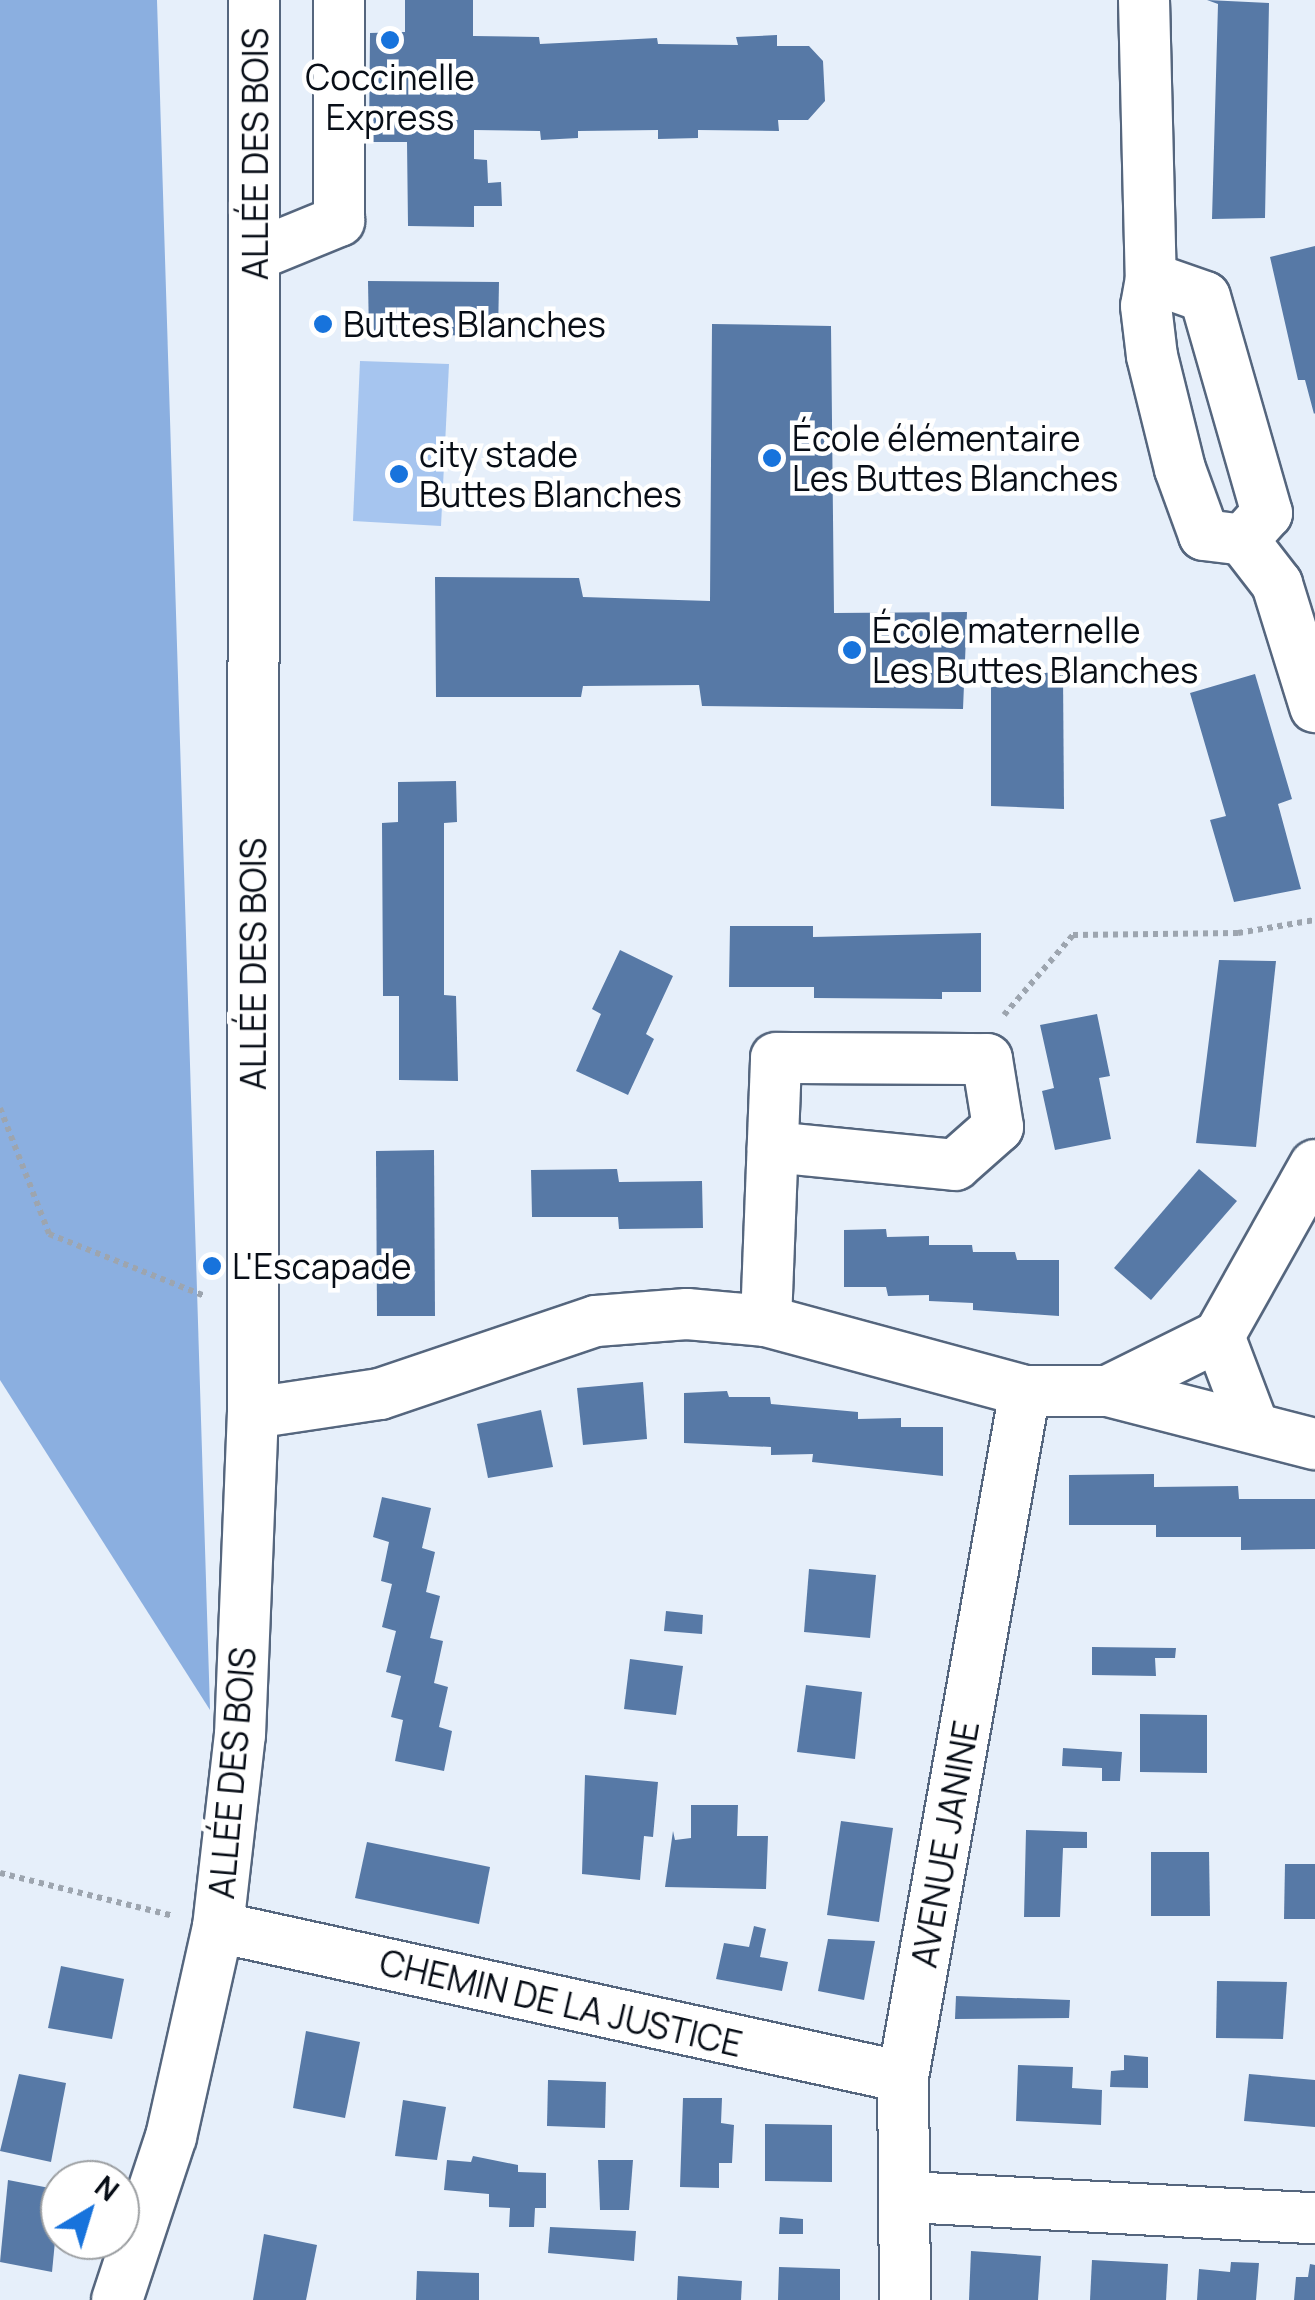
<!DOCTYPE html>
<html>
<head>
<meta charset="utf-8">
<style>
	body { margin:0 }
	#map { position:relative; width:1315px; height:2300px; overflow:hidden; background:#e6effa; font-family:Manrope,sans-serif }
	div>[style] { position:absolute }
	.green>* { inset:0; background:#a6c5ef }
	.forest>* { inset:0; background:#8bafe0 }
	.building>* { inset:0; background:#5779a6 }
	.path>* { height:6px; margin-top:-3px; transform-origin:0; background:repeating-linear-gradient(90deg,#9da5af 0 5px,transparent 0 10px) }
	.roads { filter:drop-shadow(2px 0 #55667e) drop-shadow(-2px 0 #55667e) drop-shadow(0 2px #55667e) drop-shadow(0 -2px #55667e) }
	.minor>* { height:50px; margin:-25px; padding:0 25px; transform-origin:25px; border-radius:25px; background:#fff }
	.dots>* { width:28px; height:28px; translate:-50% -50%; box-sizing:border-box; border:5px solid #fff; border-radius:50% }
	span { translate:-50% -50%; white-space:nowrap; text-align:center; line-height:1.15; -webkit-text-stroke:9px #fff; paint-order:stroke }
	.poi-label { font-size:35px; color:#080e17 }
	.left { translate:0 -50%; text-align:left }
	.street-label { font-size:35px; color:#080e17 }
	.north { position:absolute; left:40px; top:2160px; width:100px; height:100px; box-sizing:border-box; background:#fff; border:2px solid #9c9fa2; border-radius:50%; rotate:38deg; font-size:28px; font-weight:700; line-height:40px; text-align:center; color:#080e17 }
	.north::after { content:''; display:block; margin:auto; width:35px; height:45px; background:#1773dc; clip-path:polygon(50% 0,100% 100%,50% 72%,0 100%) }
</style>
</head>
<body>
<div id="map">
	<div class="green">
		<i style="clip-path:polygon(360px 361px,449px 364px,441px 526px,353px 521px)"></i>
	</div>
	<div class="forest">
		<i style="clip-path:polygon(0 0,157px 0,210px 1710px,0 1380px)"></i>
	</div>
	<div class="building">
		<i style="clip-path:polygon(405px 0,473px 0,473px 36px,539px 37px,540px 44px,657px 38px,658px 44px,738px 45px,736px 37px,777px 35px,777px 46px,809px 46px,823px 61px,825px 101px,808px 120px,778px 120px,779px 131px,698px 130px,698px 138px,658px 139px,658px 130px,578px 131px,578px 138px,541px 140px,540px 131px,474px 130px,474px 159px,487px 160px,488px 183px,501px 182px,502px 206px,474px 206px,474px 227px,408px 226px,407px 142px,369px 142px,370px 33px,405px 32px)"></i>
		<i style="clip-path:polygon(1207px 0,1269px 3px,1265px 218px,1212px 219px,1218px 4px)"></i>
		<i style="clip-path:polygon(1315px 246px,1315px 413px,1314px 414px,1305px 380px,1298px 380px,1270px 257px)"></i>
		<i style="clip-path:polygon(368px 281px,499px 282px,498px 335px,369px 336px)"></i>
		<i style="clip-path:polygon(712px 324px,831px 326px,834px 613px,967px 612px,963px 709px,702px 706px,699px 685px,583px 686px,581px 697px,436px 697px,435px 577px,579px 578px,583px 597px,710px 601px)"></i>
		<i style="clip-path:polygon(991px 672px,1063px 673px,1064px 809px,991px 806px)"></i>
		<i style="clip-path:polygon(1255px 674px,1292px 799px,1278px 804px,1301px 889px,1234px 902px,1210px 820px,1226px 816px,1190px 693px)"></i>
		<i style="clip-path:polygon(456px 781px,457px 822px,444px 823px,444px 995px,456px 996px,458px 1081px,399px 1080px,399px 996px,383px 996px,382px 823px,398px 822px,398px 782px)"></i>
		<i style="clip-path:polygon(730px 926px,813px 926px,813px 937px,981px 933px,981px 992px,942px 992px,942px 999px,814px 998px,814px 987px,729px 987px)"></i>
		<i style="clip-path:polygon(620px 950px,673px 976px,646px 1034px,654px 1039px,628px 1095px,576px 1071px,601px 1014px,592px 1009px)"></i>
		<i style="clip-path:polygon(1219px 960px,1276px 961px,1256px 1147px,1196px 1143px)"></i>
		<i style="clip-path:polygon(1097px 1014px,1110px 1076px,1099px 1078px,1111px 1139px,1055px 1150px,1042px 1091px,1054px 1088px,1040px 1025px)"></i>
		<i style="clip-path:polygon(434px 1150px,435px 1316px,377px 1316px,376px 1151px)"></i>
		<i style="clip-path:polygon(617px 1169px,619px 1182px,702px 1181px,703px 1228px,619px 1229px,618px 1217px,532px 1217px,531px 1170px)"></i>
		<i style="clip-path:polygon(1199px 1169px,1237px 1201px,1151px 1300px,1114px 1268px)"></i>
		<i style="clip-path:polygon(886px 1229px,887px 1237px,929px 1236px,929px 1245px,972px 1245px,973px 1252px,1015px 1252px,1017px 1260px,1059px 1260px,1059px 1316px,973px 1310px,973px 1303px,929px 1301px,929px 1295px,888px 1296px,886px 1287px,844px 1287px,844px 1230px)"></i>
		<i style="clip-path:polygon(643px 1382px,647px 1439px,583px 1445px,577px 1388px)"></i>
		<i style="clip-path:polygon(727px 1391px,729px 1397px,770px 1397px,771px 1404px,858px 1412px,858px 1419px,901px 1418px,901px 1427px,943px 1427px,943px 1476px,812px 1462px,813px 1454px,771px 1455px,771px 1447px,684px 1443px,684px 1393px)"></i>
		<i style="clip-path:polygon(541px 1410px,553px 1467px,488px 1478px,477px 1424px)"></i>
		<i style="clip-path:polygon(1154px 1474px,1154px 1487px,1238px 1486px,1239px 1499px,1315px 1499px,1315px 1549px,1241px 1550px,1241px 1537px,1156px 1537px,1156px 1525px,1069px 1525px,1069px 1475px)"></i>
		<i style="clip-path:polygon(382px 1497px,431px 1508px,422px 1548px,435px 1552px,426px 1592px,440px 1596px,430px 1638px,443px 1641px,434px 1683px,448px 1687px,439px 1727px,452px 1731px,444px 1771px,395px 1761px,403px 1720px,391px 1717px,401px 1676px,386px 1672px,396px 1631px,382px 1627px,392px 1584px,381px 1581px,389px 1542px,373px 1537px)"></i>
		<i style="clip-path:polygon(809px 1569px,876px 1575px,870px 1638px,804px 1632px)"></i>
		<i style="clip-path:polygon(666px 1611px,703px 1615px,702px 1634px,664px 1631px)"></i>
		<i style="clip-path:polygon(1092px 1647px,1176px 1648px,1175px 1658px,1155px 1658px,1156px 1676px,1092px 1675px)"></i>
		<i style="clip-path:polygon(630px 1659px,683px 1666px,676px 1715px,624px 1709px)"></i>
		<i style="clip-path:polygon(806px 1685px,862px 1692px,855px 1759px,797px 1752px)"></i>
		<i style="clip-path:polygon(1140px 1714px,1207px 1715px,1207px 1773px,1140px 1772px)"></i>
		<i style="clip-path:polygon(1063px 1748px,1122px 1752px,1120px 1781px,1102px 1781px,1102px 1768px,1062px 1766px)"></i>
		<i style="clip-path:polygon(585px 1775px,658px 1782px,653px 1837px,644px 1836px,640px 1880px,582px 1874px)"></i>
		<i style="clip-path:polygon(691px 1805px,738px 1805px,737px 1836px,768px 1836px,766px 1889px,665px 1887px,673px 1831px,675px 1840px,691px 1838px)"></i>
		<i style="clip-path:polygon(841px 1821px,893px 1828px,879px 1922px,827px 1915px)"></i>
		<i style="clip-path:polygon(1026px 1830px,1087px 1832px,1087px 1848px,1063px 1848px,1060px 1917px,1024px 1917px)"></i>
		<i style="clip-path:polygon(367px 1842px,490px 1867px,479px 1924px,355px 1898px)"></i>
		<i style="clip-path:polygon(1151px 1852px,1209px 1852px,1210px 1916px,1151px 1916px)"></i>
		<i style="clip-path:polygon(1285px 1864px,1315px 1864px,1315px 1919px,1284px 1919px)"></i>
		<i style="clip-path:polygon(754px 1926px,766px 1929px,760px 1957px,788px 1962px,782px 1991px,716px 1979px,724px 1943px,749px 1947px)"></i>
		<i style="clip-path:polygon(828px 1939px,875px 1941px,864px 2000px,818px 1991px)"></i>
		<i style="clip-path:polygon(61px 1966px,124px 1979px,112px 2039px,48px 2028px)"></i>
		<i style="clip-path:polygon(1217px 1981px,1287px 1982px,1283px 2039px,1216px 2038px)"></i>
		<i style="clip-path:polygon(956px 1996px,1070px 2000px,1069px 2018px,955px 2019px)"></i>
		<i style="clip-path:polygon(306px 2031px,360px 2042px,345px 2118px,293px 2108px)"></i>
		<i style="clip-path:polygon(1124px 2055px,1148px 2057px,1148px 2088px,1110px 2087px,1111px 2071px,1124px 2070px)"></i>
		<i style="clip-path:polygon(1018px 2065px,1073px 2067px,1072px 2088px,1102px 2090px,1101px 2125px,1016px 2121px)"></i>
		<i style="clip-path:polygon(19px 2074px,66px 2083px,51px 2162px,0 2151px)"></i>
		<i style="clip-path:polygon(1249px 2074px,1315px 2080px,1315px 2127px,1244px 2121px)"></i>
		<i style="clip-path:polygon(548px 2080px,606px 2082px,605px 2128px,547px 2126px)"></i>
		<i style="clip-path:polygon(683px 2098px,722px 2098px,721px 2123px,734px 2125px,732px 2163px,719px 2163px,719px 2188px,680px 2187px)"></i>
		<i style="clip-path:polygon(403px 2100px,446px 2107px,437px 2160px,395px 2156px)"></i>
		<i style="clip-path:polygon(765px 2124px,832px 2125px,832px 2182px,765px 2181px)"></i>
		<i style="clip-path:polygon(473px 2156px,518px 2165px,518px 2172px,546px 2173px,546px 2208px,535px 2208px,534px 2227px,509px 2227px,510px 2208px,489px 2207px,489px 2194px,444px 2190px,447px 2160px,471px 2162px)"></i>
		<i style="clip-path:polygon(598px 2160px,633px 2160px,629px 2210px,600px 2210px)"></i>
		<i style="clip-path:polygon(8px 2180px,60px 2190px,52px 2272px,0 2262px)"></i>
		<i style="clip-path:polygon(780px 2217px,803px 2219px,803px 2234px,779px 2234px)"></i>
		<i style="clip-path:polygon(550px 2227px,636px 2231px,634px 2261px,548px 2253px)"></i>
		<i style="clip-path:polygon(264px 2234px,317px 2245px,306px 2300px,253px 2300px)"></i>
		<i style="clip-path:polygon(971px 2251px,1041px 2256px,1038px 2300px,969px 2300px)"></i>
		<i style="clip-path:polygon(1092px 2260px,1168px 2264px,1166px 2300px,1090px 2300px)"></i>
		<i style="clip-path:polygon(1231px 2262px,1259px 2263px,1256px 2300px,1197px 2300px,1199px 2269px,1230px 2272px)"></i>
		<i style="clip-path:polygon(1310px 2264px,1315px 2265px,1315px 2300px,1294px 2300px,1296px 2277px,1308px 2277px)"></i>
		<i style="clip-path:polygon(779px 2267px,840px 2269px,840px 2300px,778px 2300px)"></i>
		<i style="clip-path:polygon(417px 2271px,479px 2273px,479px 2300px,416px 2300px)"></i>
		<i style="clip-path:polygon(678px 2276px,742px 2281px,741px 2300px,677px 2300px)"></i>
	</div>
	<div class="path">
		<i style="left:1004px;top:1015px;width:106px;rotate:-49.2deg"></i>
		<i style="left:1073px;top:935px;width:165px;rotate:-0.7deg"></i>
		<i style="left:1238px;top:933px;width:78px;rotate:-9.6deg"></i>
		<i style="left:0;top:1108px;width:135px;rotate:68.7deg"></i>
		<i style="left:49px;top:1234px;width:168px;rotate:21.7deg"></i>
		<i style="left:0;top:1873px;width:179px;rotate:13.9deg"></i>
	</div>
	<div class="roads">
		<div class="minor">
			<i style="left:1144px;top:0;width:278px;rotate:88.6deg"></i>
			<i style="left:1151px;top:278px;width:28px;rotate:100deg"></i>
			<i style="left:1146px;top:306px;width:50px;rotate:83.2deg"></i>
			<i style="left:1152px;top:356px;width:116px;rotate:76.1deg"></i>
			<i style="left:1180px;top:469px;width:70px;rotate:70deg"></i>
			<i style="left:1204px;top:535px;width:39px;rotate:7deg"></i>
			<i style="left:1243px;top:540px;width:56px;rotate:52.3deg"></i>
			<i style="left:1277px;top:584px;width:129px;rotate:72.8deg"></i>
			<i style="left:256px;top:255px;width:90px;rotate:-22.3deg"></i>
			<i style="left:339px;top:221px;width:221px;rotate:-90deg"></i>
			<i style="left:1151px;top:278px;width:57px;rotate:19.4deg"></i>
			<i style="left:1205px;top:297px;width:225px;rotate:74deg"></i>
			<i style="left:1267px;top:513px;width:36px;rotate:132deg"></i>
			<i style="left:766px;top:1321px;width:263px;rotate:-87.8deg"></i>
			<i style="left:776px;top:1058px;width:211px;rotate:0.3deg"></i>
			<i style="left:987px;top:1059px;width:69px;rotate:80.8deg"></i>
			<i style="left:998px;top:1127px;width:57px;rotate:138.5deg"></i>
			<i style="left:955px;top:1165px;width:183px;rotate:-174.4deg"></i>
			<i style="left:1219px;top:1336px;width:98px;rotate:69.2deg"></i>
			<i style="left:1108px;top:1391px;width:124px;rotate:-26.4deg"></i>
			<i style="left:1219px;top:1336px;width:196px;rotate:-60.7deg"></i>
			<i style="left:253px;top:1413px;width:128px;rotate:-8.5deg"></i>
			<i style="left:380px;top:1394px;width:228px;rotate:-18.7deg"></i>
			<i style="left:596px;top:1321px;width:91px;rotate:-4.4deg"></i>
			<i style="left:687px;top:1314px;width:79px;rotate:5.1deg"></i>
			<i style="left:766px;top:1321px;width:268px;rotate:15.1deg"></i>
			<i style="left:1025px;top:1391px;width:83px"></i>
			<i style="left:1108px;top:1391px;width:214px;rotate:14.4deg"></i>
			<i style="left:218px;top:1927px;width:701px;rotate:12.35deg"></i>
			<i style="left:908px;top:2197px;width:408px;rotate:3deg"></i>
			<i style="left:117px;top:2300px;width:172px;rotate:-71.7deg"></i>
			<i style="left:171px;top:2137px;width:215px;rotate:-77.4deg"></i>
			<i style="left:218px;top:1927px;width:193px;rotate:-83.5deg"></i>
			<i style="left:240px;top:1735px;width:322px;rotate:-87.7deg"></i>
			<i style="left:253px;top:1413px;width:1413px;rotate:-89.96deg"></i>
			<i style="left:905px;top:2300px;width:223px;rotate:-90.5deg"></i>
			<i style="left:903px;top:2077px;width:697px;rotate:-79.92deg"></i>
		</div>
	</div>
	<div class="dots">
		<i style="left:390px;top:40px;background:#1773dc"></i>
		<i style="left:323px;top:324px;background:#1773dc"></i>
		<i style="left:772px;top:458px;background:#1773dc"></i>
		<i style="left:399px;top:474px;background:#1773dc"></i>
		<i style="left:852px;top:650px;background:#1773dc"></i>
		<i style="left:212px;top:1266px;background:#1773dc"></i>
	</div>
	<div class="poi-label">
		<span style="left:390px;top:97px">Coccinelle<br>Express</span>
		<span class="left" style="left:343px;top:324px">Buttes Blanches</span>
		<span class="left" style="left:792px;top:458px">École élémentaire<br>Les Buttes Blanches</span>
		<span class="left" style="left:419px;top:474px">city stade<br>Buttes Blanches</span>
		<span class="left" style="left:872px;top:650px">École maternelle<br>Les Buttes Blanches</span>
		<span class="left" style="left:232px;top:1266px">L'Escapade</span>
	</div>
	<div class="street-label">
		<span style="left:255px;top:154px;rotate:-90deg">ALLÉE DES BOIS</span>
		<span style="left:253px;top:964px;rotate:-90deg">ALLÉE DES BOIS</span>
		<span style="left:232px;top:1773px;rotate:-85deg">ALLÉE DES BOIS</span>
		<span style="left:945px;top:1844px;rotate:-80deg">AVENUE JANINE</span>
		<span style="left:561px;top:2003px;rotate:13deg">CHEMIN DE LA JUSTICE</span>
	</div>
	<div class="north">N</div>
</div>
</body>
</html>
